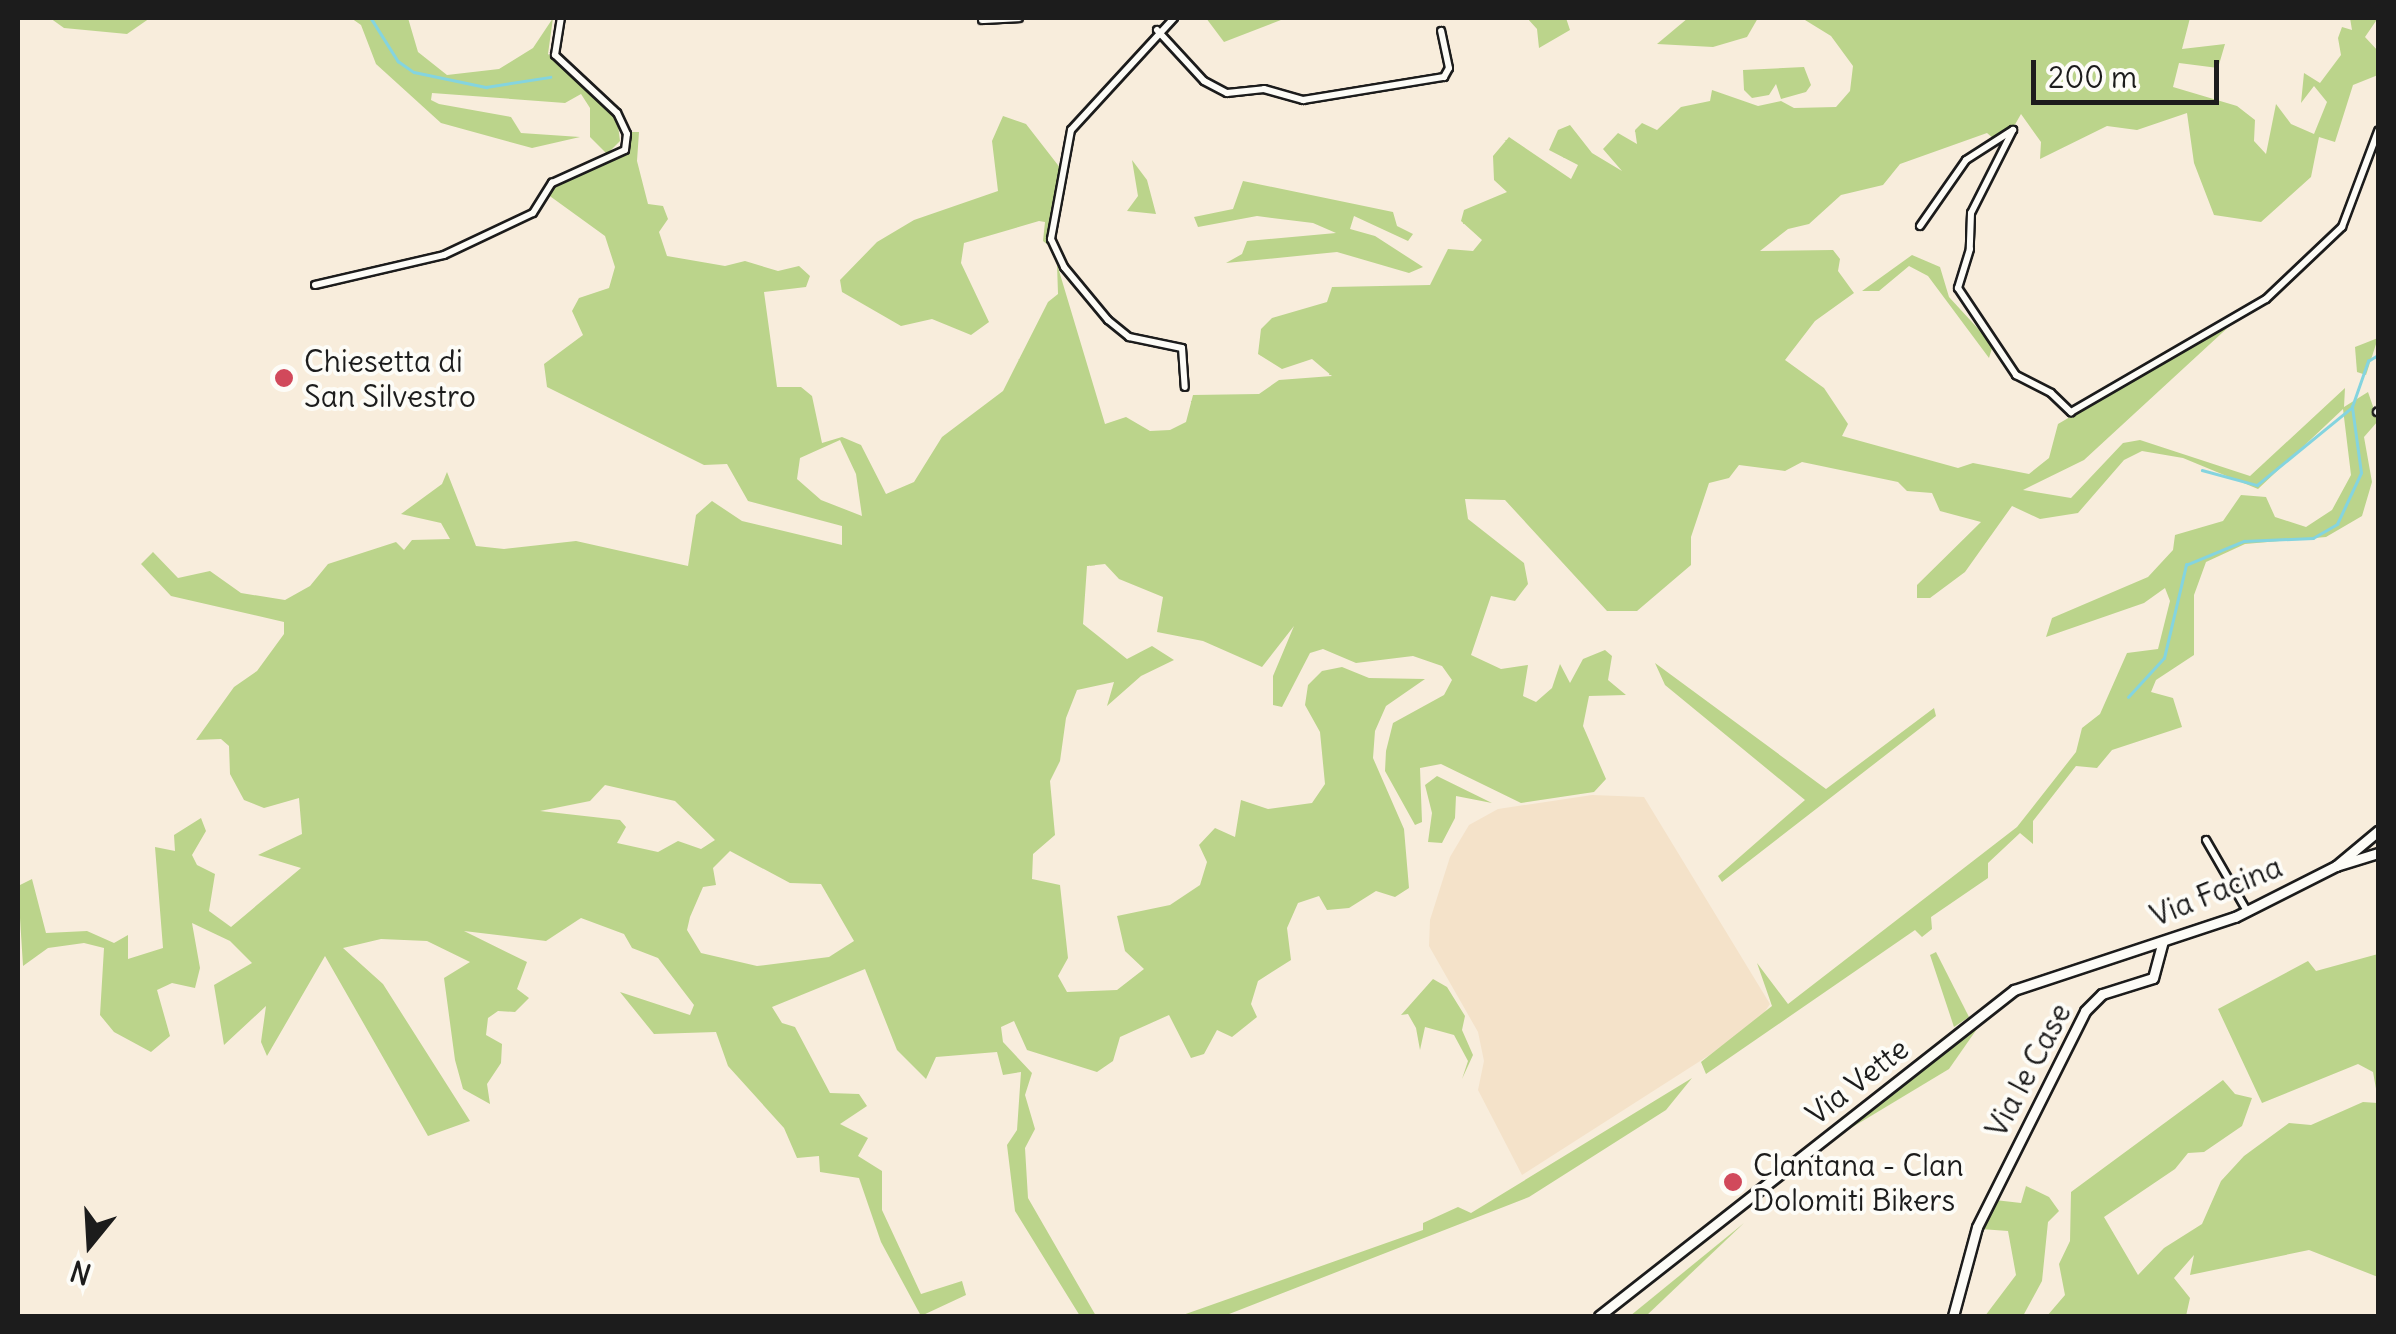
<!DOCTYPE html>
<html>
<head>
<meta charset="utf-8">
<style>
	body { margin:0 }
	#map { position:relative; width:2396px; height:1334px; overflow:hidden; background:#f8eddc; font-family:Delius,sans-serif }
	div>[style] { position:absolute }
	.built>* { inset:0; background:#f4e2c9 }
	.green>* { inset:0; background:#bbd48b }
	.stream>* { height:2.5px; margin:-1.25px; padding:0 1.25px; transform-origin:1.25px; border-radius:1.25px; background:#84d4df }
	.roads { filter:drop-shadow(2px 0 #1c1c1c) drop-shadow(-2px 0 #1c1c1c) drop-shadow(0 2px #1c1c1c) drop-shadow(0 -2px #1c1c1c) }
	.street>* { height:6px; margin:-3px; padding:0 3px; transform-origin:3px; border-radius:3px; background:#fdfcf7 }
	.secondary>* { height:9px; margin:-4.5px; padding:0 4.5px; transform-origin:4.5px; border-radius:4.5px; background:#fdfcf7 }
	.dots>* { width:28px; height:28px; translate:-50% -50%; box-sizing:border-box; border:5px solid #fdfcf7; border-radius:50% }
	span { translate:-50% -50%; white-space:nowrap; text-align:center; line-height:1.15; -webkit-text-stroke:8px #fdfcf7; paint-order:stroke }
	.poi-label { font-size:30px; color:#1c1c1c }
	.left { translate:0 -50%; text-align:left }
	.street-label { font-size:30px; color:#1c1c1c }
	.frame { position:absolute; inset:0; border:20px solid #1c1c1c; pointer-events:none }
	.north { position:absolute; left:40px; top:1194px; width:100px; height:100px; -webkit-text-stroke:8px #fdfcf7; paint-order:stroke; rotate:198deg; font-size:28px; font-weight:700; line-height:40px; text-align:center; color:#1c1c1c }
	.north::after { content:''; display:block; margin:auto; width:35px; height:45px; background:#1c1c1c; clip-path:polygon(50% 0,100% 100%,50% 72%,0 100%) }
	.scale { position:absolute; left:2031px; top:60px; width:188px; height:45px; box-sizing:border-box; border:5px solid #1c1c1c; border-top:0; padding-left:12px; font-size:30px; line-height:35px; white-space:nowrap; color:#1c1c1c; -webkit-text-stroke:8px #fdfcf7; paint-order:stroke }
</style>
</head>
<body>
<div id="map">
	<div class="built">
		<i style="clip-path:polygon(1592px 795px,1644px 797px,1770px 1004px,1760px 1019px,1708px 1056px,1522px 1175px,1478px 1090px,1484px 1061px,1478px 1032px,1429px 946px,1430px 920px,1450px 857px,1469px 825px,1498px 809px)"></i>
	</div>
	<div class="green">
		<i style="clip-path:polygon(50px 18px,150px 18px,127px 34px,64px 28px)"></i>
		<i style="clip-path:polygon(351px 18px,408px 18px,418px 52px,447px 75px,499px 69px,533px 48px,553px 18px,548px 54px,600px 97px,618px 125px,620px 141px,607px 154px,590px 137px,590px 108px,581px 94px,565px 103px,432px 93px,431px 100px,439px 104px,511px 117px,521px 133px,580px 137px,532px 148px,441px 123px,376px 64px,361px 25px)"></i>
		<i style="clip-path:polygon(1206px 18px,1286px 18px,1224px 42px)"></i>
		<i style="clip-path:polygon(1566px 18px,1570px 30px,1539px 48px,1537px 29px,1527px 18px)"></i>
		<i style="clip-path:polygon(1688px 18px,1758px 18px,1747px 37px,1713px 47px,1657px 44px)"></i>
		<i style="clip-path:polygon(evenodd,1778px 18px,2190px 18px,2182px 49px,2225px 44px,2218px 68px,2179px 63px,2173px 87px,2237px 106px,2255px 120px,2254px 141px,2266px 154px,2276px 104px,2291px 124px,2314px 134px,2327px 102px,2314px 86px,2301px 103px,2304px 73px,2320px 83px,2341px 55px,2338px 38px,2342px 27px,2352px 30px,2350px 18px,2378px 18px,2365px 37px,2378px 51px,2378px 75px,2353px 85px,2335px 142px,2319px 137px,2311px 177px,2261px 222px,2214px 215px,2194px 163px,2187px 113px,2137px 130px,2107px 126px,2040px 159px,2041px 142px,2021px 114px,2009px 135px,1994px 139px,1987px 133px,1900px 164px,1883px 185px,1841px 195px,1809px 224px,1788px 229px,1760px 251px,1833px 250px,1840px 259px,1838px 271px,1854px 293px,1815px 321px,1785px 360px,1824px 388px,1848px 424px,1842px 436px,1958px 468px,1973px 463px,2029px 474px,2049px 458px,2058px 424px,2235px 321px,2084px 460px,2023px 490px,2071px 498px,2123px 443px,2140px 440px,2250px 476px,2345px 388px,2344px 407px,2368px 392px,2378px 421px,2364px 437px,2372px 482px,2362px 516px,2326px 537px,2245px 544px,2206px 562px,2194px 595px,2194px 655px,2156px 680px,2151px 692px,2173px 698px,2182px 727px,2112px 750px,2097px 768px,2076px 766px,2033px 821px,2033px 844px,2020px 833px,1988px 863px,1988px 878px,1931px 917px,1932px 929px,1922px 937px,1915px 930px,1706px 1074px,1701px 1062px,1772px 1006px,1757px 963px,1788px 1004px,2017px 827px,2076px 752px,2082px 728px,2100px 714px,2127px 653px,2158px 649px,2170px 601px,2165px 588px,2144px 603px,2046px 637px,2052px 618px,2148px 577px,2173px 550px,2175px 535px,2223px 521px,2241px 495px,2266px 497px,2275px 517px,2306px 527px,2332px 510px,2351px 475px,2343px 409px,2258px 489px,2183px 458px,2142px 451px,2124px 460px,2078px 513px,2040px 519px,2012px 506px,1965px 572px,1930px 598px,1917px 598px,1917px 585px,1981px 522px,1940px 511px,1932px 493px,1907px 491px,1898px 482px,1802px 462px,1785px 471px,1739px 465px,1729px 478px,1709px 483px,1691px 537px,1691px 565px,1637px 611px,1607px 611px,1505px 500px,1465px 499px,1468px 519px,1524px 563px,1528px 584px,1515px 601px,1491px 596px,1471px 655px,1501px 669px,1528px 665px,1523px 696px,1536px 702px,1552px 688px,1560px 664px,1570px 683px,1583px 659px,1605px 650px,1612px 656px,1608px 680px,1626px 695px,1589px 696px,1583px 726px,1606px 779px,1594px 792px,1521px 803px,1441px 764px,1420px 768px,1422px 822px,1415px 825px,1385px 771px,1386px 751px,1393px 723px,1444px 695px,1452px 680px,1442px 666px,1413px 656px,1356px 663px,1323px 649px,1310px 653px,1282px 707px,1273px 705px,1273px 676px,1294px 626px,1262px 667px,1203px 641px,1157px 632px,1163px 597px,1119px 579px,1105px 564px,1087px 566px,1083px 624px,1127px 659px,1152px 646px,1174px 660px,1141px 676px,1107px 706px,1114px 682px,1077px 690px,1066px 718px,1060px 761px,1050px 781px,1055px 835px,1033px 854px,1032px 879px,1060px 885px,1068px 958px,1058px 976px,1067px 992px,1117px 990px,1144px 969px,1125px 951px,1117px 916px,1170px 905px,1200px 885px,1207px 862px,1199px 845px,1215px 828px,1235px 837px,1241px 800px,1268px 809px,1312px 803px,1325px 784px,1320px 732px,1305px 705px,1308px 685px,1322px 671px,1342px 667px,1369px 678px,1425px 679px,1386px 706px,1375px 731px,1373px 758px,1404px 829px,1409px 888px,1395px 897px,1376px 891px,1349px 908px,1327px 910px,1319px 896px,1298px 903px,1287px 928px,1291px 960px,1258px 981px,1251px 1004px,1257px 1017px,1232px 1037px,1217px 1030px,1204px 1054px,1191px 1058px,1169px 1015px,1120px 1037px,1113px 1061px,1097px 1072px,1027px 1050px,1014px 1021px,1001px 1027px,1003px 1042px,1032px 1073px,1025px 1095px,1035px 1129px,1025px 1148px,1028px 1198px,1096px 1316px,1080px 1316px,1015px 1211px,1007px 1145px,1017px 1130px,1021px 1072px,1003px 1075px,997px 1052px,936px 1057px,926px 1079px,897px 1050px,865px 969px,772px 1007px,782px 1023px,795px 1027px,830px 1093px,859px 1094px,867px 1106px,840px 1124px,868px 1138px,858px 1156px,882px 1171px,882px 1210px,921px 1294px,962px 1281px,966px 1295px,921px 1316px,881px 1242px,859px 1178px,820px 1172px,819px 1156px,797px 1158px,784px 1128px,728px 1066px,716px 1032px,654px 1034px,620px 992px,690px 1015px,694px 1005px,658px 958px,632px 948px,624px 934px,581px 918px,546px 941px,464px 931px,527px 962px,517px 989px,529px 998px,515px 1012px,498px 1011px,488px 1018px,486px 1035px,502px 1044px,501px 1063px,487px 1084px,490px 1104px,463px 1089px,455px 1060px,444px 978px,470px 962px,427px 941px,381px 939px,343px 948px,383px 984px,470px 1121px,428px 1136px,325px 956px,267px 1056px,261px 1042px,266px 1006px,224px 1045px,214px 985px,252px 963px,230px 941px,192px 923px,200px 968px,195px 988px,172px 983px,157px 990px,170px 1036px,151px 1052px,114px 1032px,100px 1015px,104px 948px,84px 943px,48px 948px,23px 966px,18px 886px,32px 879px,46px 933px,87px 931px,114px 943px,128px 935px,128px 959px,163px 948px,155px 847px,175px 851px,174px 835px,201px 818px,206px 831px,192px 855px,197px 865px,215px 874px,209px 911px,231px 927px,301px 868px,258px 855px,302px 834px,299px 798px,264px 808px,244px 800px,230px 774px,229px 746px,221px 739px,196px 740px,234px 687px,257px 671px,284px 634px,284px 622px,171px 596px,141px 564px,153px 552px,178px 578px,210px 571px,241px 593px,285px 600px,310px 586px,328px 564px,396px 542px,404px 550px,412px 540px,450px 539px,441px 523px,401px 514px,442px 484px,447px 472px,476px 546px,504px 549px,576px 541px,688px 566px,696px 515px,712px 501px,742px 521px,842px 545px,842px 526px,748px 501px,727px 464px,704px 465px,547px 387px,544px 364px,583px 335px,572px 311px,579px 298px,609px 288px,615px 267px,605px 236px,547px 194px,554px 185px,627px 152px,630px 132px,639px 132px,637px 161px,648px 204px,663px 206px,668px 219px,659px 232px,667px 256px,725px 266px,745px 261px,778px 271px,799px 266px,810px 276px,806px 287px,764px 292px,777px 387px,801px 387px,812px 396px,822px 443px,842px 437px,861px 445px,886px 494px,914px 482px,942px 437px,1003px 391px,1048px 302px,1058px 294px,1057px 264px,1105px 424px,1126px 417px,1150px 431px,1170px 430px,1186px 422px,1193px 395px,1259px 394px,1279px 380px,1332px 376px,1312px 359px,1282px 369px,1258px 354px,1261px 329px,1272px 318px,1327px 302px,1332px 287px,1430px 285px,1448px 249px,1473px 251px,1482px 240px,1461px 221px,1464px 210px,1507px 192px,1494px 180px,1493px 156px,1509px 137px,1571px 179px,1578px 165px,1549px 150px,1558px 130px,1570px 125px,1592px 153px,1622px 171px,1603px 149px,1618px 133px,1637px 144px,1635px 130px,1642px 123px,1657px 130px,1681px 107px,1710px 101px,1712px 90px,1758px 106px,1781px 101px,1794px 108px,1836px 107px,1850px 91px,1853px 66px,1831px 36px,1805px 20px,1778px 18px,840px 440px,856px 474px,862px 516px,821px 500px,797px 479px,800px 458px,840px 440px,1778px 18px,605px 785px,675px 801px,715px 840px,701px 849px,678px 841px,658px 852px,617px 843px,626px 827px,620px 820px,540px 811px,590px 801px,605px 785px,1778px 18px,730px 851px,790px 883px,821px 884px,854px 941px,829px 957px,757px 966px,701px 953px,687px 930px,690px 917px,703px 887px,716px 885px,713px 868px,730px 851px)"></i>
		<i style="clip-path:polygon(1804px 67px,1811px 85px,1806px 92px,1781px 99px,1776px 84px,1769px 95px,1752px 98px,1744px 90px,1743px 70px)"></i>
		<i style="clip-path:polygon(1003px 116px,1026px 124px,1061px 169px,1048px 245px,1043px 241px,1045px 222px,1039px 221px,964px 243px,961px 263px,989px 322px,971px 335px,932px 319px,901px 326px,842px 292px,840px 280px,877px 242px,914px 220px,998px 191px,992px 141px)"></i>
		<i style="clip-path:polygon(1132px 160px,1147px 180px,1156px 214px,1127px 211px,1138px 196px)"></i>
		<i style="clip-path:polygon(1243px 181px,1393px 212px,1397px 226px,1413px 234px,1408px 241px,1354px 216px,1350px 229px,1375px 236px,1423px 267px,1409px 273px,1337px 252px,1226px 263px,1242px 254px,1247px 241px,1336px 233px,1313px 223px,1257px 216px,1198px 227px,1194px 217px,1233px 209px)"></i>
		<i style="clip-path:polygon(1912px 255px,1940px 267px,1949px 297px,1993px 345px,1989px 358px,1928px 276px,1909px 266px,1879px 291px,1862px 291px)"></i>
		<i style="clip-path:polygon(2378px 338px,2366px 375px,2357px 372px,2355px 347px)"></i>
		<i style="clip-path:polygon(1655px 663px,1826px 789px,1934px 708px,1936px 716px,1722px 882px,1718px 876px,1805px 800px,1665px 685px)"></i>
		<i style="clip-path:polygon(1437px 776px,1492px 803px,1456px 796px,1455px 818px,1442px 843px,1428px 842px,1432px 813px,1425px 785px)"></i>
		<i style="clip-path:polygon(1936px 952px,1969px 1017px,1954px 1027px,1930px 955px)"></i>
		<i style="clip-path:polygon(2378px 954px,2378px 1100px,2373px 1072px,2358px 1064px,2262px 1103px,2218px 1009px,2308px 961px,2316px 971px)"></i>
		<i style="clip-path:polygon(1433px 979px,1447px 987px,1465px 1016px,1462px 1030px,1473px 1055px,1462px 1079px,1468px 1061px,1454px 1035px,1425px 1027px,1420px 1050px,1416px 1028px,1408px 1014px,1401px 1015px)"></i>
		<i style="clip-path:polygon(1986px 1016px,1949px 1069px,1821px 1146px)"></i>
		<i style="clip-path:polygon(1692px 1078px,1666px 1110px,1529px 1197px,1224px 1316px,1180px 1316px,1423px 1230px,1423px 1223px,1458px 1207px,1471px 1213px)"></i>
		<i style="clip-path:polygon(2223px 1080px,2235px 1094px,2252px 1098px,2242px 1126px,2204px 1152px,2188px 1153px,2175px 1169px,2104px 1217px,2138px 1275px,2164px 1248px,2202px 1224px,2221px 1181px,2244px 1156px,2289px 1123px,2311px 1125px,2363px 1102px,2378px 1103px,2378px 1277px,2309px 1250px,2190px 1275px,2194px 1255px,2174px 1278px,2190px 1298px,2186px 1316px,2047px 1316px,2065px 1295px,2059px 1264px,2070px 1241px,2071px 1192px)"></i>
		<i style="clip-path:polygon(2026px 1186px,2049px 1197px,2059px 1211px,2048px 1222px,2042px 1281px,2023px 1316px,1985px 1316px,2016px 1275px,2008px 1231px,1981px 1229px,1995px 1200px,2021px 1203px)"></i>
		<i style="clip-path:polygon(1744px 1223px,1646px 1316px,1630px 1316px)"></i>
	</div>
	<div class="stream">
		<i style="left:371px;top:18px;width:51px;rotate:57.9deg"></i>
		<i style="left:398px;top:61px;width:19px;rotate:35deg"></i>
		<i style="left:414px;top:72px;width:74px;rotate:11.8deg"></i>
		<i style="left:486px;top:87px;width:65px;rotate:-8.9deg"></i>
		<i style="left:2202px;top:470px;width:57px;rotate:15.3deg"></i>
		<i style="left:2257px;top:485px;width:120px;rotate:-39.3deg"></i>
		<i style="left:2128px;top:697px;width:53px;rotate:-47.3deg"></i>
		<i style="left:2164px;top:658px;width:96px;rotate:-76.7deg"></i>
		<i style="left:2186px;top:565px;width:63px;rotate:-22.5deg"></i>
		<i style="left:2244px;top:541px;width:69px;rotate:-2.5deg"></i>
		<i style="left:2313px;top:538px;width:28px;rotate:-30deg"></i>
		<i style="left:2337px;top:524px;width:56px;rotate:-64.8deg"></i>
		<i style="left:2361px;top:473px;width:67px;rotate:-97.8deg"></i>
		<i style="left:2352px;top:407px;width:49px;rotate:-70.8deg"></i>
		<i style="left:2368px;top:361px;width:12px;rotate:-31deg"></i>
	</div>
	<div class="roads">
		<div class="street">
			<i style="left:1174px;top:18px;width:152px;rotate:132.6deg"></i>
			<i style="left:1071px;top:130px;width:111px;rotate:100.4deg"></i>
			<i style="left:1051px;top:239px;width:31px;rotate:65deg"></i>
			<i style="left:1064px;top:267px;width:69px;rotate:50.3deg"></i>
			<i style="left:1108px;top:320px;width:27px;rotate:39deg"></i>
			<i style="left:1129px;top:337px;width:54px;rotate:11.7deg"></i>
			<i style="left:1182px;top:348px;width:39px;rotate:86deg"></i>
			<i style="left:982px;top:20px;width:37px;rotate:-3deg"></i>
			<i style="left:1157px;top:30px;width:69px;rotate:47.3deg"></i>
			<i style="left:1204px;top:81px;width:26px;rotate:28deg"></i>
			<i style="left:1227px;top:93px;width:37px;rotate:-6deg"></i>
			<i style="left:1264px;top:89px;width:41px;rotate:15.8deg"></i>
			<i style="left:1303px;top:100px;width:143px;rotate:-9.3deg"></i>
			<i style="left:1444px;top:77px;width:10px;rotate:-61deg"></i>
			<i style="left:1449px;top:68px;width:38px;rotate:-102deg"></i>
			<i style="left:1920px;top:226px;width:80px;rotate:-55.1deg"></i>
			<i style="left:1966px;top:160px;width:56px;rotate:-32.6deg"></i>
			<i style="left:2013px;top:130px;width:93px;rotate:116.8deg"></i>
			<i style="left:1971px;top:213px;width:36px;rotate:92deg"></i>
			<i style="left:1970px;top:249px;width:41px;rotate:107.1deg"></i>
			<i style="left:1958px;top:288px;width:105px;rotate:56.3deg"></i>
			<i style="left:2016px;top:375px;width:39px;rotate:27deg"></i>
			<i style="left:2051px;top:393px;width:28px;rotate:44deg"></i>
			<i style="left:2071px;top:412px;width:225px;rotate:-30.1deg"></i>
			<i style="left:2266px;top:299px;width:105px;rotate:-43.5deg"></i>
			<i style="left:2342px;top:227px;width:103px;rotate:-69.4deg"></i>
			<i style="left:315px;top:285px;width:132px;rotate:-13.1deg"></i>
			<i style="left:444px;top:255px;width:98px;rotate:-25.3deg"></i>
			<i style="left:533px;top:213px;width:36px;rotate:-58deg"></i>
			<i style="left:552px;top:183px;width:80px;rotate:-24.3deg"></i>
			<i style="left:625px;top:150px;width:16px;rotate:-83deg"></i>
			<i style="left:627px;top:134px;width:23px;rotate:-115deg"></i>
			<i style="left:617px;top:113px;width:85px;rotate:-136.9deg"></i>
			<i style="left:555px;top:55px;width:37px;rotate:-81deg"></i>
			<i style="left:2377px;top:412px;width:1px;rotate:-45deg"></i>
			<i style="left:2206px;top:840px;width:82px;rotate:60deg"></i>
		</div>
		<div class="secondary">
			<i style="left:2336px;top:866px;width:44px;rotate:-17.2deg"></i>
			<i style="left:1599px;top:1316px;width:528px;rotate:-38.15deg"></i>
			<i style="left:2014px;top:990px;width:233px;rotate:-18.3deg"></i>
			<i style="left:2235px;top:917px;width:113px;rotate:-26.8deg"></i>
			<i style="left:2336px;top:866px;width:55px;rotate:-39.8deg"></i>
			<i style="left:1953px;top:1316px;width:92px;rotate:-74.9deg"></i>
			<i style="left:1977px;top:1227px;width:241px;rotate:-63.4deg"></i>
			<i style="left:2085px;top:1011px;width:24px;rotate:-45deg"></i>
			<i style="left:2102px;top:994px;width:53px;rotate:-17.4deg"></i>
			<i style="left:2153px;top:978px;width:38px;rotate:-75deg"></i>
		</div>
	</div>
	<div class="dots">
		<i style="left:284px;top:378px;background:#d1495b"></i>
		<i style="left:1733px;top:1182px;background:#d1495b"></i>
	</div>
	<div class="poi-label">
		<span class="left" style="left:304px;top:378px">Chiesetta di<br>San Silvestro</span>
		<span class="left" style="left:1753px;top:1182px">Clantana - Clan<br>Dolomiti Bikers</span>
	</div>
	<div class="street-label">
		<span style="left:2216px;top:891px;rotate:-22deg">Via Facina</span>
		<span style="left:2028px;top:1070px;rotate:-62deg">Via le Case</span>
		<span style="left:1857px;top:1081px;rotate:-38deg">Via Vette</span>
	</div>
	<div class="frame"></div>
	<div class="north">N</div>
	<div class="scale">200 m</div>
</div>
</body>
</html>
